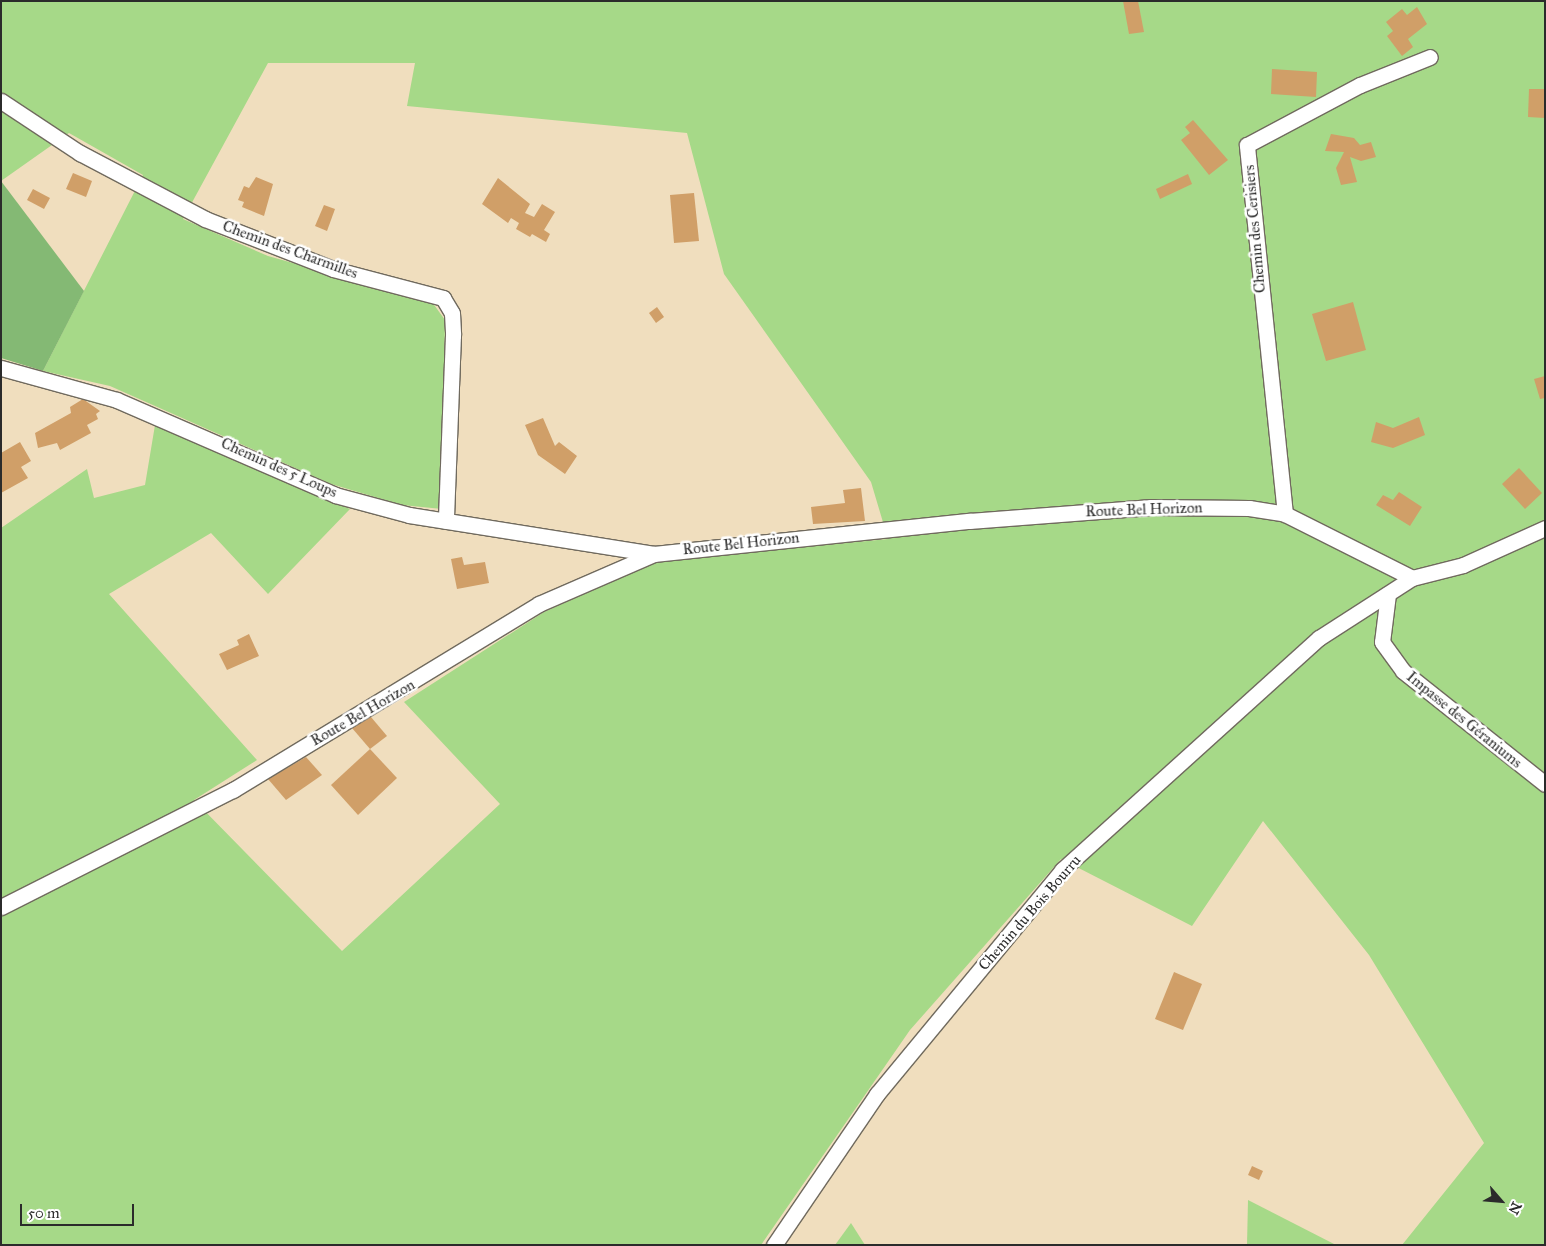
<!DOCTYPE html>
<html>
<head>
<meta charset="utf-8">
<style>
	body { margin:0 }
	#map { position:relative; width:1546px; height:1246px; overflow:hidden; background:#f0debe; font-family:"IM FELL Great Primer",serif }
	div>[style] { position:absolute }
	.green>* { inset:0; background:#a6d988 }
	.forest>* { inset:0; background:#84b974 }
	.building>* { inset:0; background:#d09f68 }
	.roads { filter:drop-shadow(1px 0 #706a5e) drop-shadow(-1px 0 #706a5e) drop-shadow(0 1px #706a5e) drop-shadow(0 -1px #706a5e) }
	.minor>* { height:15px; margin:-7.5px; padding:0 7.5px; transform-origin:7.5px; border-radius:7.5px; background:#fff }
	span { translate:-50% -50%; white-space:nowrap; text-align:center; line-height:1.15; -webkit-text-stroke:5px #fff; paint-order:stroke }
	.street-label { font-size:15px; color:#2b2b2b }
	.frame { position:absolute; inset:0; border:2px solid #2b2b2b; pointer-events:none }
	.north { position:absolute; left:1476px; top:1176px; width:50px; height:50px; -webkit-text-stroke:4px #fff; paint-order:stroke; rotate:117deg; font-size:14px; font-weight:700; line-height:20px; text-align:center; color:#2b2b2b }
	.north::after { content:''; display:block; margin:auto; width:18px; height:22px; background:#2b2b2b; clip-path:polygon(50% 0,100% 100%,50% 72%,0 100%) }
	.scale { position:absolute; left:20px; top:1204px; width:114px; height:22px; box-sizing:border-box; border:2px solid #2b2b2b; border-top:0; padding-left:6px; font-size:15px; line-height:18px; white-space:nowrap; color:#2b2b2b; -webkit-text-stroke:4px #fff; paint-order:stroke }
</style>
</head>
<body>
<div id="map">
	<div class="green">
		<i style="clip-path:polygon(1px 1px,1545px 1px,1545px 1245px,1402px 1245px,1484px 1143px,1369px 955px,1263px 821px,1192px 926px,1061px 859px,910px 1030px,761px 1245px,1px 1245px,1px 528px,87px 469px,94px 498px,145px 485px,155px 425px,350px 509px,268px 594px,211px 533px,109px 594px,257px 760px,194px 800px,342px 951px,500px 804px,404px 702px,544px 612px,658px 561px,888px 539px,871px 482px,724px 274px,687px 133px,407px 106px,415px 63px,268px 63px,183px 219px,268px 256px,432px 302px,445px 320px,442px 509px,402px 505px,331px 484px,110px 386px,43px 371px,143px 175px,69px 133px,1px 181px)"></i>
		<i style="clip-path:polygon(1248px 1200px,1336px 1245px,1247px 1245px)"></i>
		<i style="clip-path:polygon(851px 1223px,865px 1245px,835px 1245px)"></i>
	</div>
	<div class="forest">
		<i style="clip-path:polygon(1px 181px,84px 291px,43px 371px,1px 358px)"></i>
	</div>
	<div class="building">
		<i style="clip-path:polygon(1123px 1px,1138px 1px,1144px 32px,1129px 34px)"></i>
		<i style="clip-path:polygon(1417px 7px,1427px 24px,1408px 39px,1413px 47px,1402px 56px,1387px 36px,1393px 31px,1386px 22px,1402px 9px,1407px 15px)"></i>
		<i style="clip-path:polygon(1272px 69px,1317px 72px,1316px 97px,1271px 94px)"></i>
		<i style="clip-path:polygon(1529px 89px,1545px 89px,1545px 118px,1528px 117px)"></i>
		<i style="clip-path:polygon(1193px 120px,1228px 160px,1209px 175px,1181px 140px,1190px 133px,1185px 127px)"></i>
		<i style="clip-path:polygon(1331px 134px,1354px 138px,1360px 145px,1371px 142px,1376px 157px,1361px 161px,1350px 157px,1357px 182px,1341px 185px,1336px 168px,1344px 152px,1325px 151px)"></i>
		<i style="clip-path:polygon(73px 173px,92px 181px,86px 197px,66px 189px)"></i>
		<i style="clip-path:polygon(1188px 174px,1192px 184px,1160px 199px,1156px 189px)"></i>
		<i style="clip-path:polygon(256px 177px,273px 184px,264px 216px,242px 207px,244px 202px,238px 200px,244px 186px,249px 188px)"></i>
		<i style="clip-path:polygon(498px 178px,530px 204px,525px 213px,534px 217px,542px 204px,555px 212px,544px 230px,550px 234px,546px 242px,532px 234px,530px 237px,516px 229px,519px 223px,511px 218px,508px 223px,482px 204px)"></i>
		<i style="clip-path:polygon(33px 189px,50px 198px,44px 209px,27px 200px)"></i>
		<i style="clip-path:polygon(694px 193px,699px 241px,674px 243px,670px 195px)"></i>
		<i style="clip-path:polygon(324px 205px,335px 209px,327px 231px,315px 226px)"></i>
		<i style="clip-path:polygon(1353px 302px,1366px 350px,1326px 361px,1312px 314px)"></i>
		<i style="clip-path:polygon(657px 307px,664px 317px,656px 323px,649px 313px)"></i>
		<i style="clip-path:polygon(1545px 376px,1545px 398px,1540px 399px,1534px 379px)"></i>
		<i style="clip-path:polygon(83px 399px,100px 411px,96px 414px,98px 419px,87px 425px,91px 433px,60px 450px,57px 443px,38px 448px,35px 433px,71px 413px,70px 407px)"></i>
		<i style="clip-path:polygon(1419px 417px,1425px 435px,1393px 448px,1371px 442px,1376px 422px,1393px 428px)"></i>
		<i style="clip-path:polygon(543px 418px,555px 446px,559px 442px,577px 456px,565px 474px,538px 455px,525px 425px)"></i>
		<i style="clip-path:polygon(20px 442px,31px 461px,21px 467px,28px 478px,1px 493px,1px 453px)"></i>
		<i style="clip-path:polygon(1519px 468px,1542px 493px,1525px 509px,1502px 484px)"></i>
		<i style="clip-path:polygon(861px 488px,865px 521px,813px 524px,811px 507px,845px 503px,843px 490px)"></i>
		<i style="clip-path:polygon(1399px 492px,1422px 507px,1410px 526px,1376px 505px,1383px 495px,1393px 500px)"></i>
		<i style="clip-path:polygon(462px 557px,464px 565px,485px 562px,489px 583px,457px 589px,451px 559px)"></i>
		<i style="clip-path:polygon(249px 634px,259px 656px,227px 670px,219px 654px,239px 645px,237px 640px)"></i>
		<i style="clip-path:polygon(371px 717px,387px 736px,370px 749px,352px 728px)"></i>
		<i style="clip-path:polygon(370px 749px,397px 778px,358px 815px,331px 785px)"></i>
		<i style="clip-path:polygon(306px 757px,322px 775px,286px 800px,268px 779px)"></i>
		<i style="clip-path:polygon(1174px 972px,1202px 984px,1183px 1030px,1155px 1019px)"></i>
		<i style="clip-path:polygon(1252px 1166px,1263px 1171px,1259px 1180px,1248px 1175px)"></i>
	</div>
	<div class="roads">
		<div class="minor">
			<i style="left:1px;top:101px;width:95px;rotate:33.4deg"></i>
			<i style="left:80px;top:153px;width:141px;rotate:27.8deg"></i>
			<i style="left:205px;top:219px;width:137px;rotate:21.3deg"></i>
			<i style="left:333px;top:269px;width:114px;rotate:14.8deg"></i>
			<i style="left:443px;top:298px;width:17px;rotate:59deg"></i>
			<i style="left:452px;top:313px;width:22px;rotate:87deg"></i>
			<i style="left:453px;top:335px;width:186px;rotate:92.2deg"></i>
			<i style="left:1px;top:368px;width:120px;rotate:15.4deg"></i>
			<i style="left:117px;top:400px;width:238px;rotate:23.5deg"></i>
			<i style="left:335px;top:495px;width:77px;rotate:15.1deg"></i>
			<i style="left:409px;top:515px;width:248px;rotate:9deg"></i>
			<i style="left:1285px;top:514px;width:371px;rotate:-95.9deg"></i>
			<i style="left:1247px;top:145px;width:128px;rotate:-28deg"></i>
			<i style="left:1360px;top:85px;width:75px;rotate:-21.8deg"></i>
			<i style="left:1388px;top:594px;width:48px;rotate:97.1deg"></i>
			<i style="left:1382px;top:642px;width:36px;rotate:54deg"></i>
			<i style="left:1403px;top:671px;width:181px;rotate:38.5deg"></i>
			<i style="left:1px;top:907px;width:260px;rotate:-26.8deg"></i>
			<i style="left:233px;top:790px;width:358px;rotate:-31.3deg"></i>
			<i style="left:539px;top:604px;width:125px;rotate:-23.5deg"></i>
			<i style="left:654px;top:554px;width:317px;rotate:-6deg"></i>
			<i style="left:969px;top:521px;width:183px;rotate:-4.4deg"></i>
			<i style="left:1151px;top:507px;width:98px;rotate:0.6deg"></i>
			<i style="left:1249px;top:508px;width:36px;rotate:9deg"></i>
			<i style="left:1285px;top:514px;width:142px;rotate:26.7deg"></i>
			<i style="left:1412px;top:578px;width:53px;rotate:-14.3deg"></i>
			<i style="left:1463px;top:565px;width:90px;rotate:-24.3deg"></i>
			<i style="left:774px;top:1245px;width:183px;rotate:-55.7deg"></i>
			<i style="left:877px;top:1094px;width:291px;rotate:-50.4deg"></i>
			<i style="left:1062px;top:870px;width:346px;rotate:-42.1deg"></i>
			<i style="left:1319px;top:638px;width:111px;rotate:-32.8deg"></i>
		</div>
	</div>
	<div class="street-label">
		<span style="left:1255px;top:229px;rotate:-95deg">Chemin des Cerisiers</span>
		<span style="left:290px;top:250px;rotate:20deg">Chemin des Charmilles</span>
		<span style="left:279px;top:468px;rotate:24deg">Chemin des 5 Loups</span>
		<span style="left:1144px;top:510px;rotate:-2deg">Route Bel Horizon</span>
		<span style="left:741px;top:544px;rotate:-6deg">Route Bel Horizon</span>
		<span style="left:363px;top:713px;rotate:-30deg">Route Bel Horizon</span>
		<span style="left:1464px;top:720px;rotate:39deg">Impasse des Géraniums</span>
		<span style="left:1030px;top:913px;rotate:-49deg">Chemin du Bois Bourru</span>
	</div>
	<div class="frame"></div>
	<div class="north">N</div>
	<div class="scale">50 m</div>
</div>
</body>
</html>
